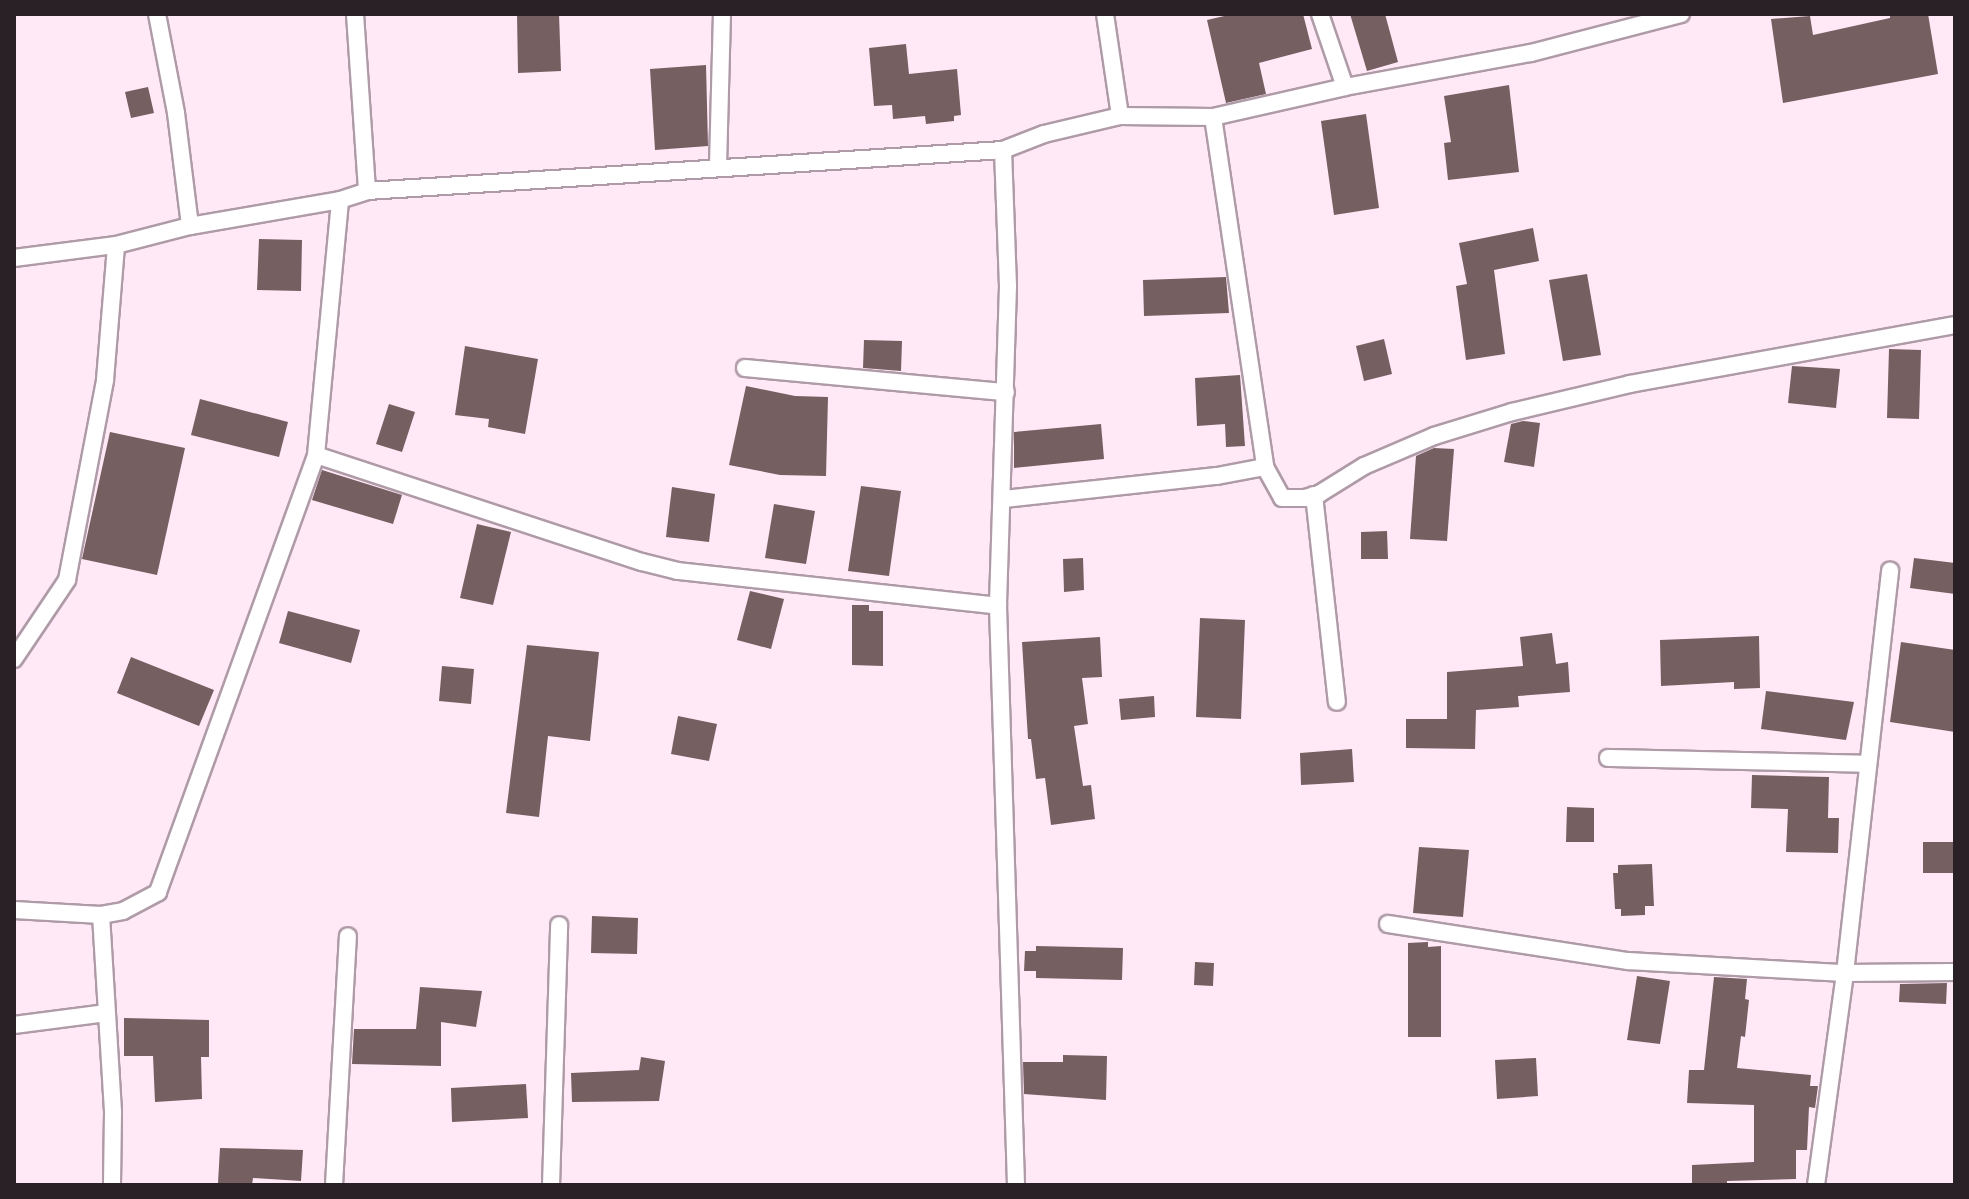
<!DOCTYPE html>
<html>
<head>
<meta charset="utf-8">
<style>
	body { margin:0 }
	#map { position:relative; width:1969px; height:1199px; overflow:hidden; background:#ffe9f6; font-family:Spectral,serif }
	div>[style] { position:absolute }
	.building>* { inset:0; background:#755f61 }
	.roads { filter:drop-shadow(2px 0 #af9ba7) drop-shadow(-2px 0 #af9ba7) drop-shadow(0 2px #af9ba7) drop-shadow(0 -2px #af9ba7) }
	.minor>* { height:16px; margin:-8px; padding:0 8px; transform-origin:8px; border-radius:8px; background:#fff }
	span { translate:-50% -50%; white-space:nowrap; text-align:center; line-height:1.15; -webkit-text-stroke:8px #fff; paint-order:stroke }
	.frame { position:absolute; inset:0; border:16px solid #292126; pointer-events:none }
</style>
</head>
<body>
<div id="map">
	<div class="building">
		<i style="clip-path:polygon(517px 14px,559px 14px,561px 71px,518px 73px)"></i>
		<i style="clip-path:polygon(1233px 14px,1303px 14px,1312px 49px,1259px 63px,1266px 94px,1226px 103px,1207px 20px)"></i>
		<i style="clip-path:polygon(1350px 14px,1385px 14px,1398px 62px,1367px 71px)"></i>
		<i style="clip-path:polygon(1890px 14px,1928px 14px,1938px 74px,1783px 103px,1771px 19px,1810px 16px,1813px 35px,1890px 18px)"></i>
		<i style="clip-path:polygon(906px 44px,909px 74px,957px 69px,961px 115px,954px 116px,954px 121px,926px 124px,925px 116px,893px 119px,892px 105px,874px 106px,869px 48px)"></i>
		<i style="clip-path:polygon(706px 65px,708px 146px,655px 150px,650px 69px)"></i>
		<i style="clip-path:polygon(1509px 85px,1519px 172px,1448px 180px,1444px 143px,1451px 142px,1444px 96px)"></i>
		<i style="clip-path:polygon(148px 87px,154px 113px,131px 118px,125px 92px)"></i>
		<i style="clip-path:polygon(1366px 114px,1379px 208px,1334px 215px,1321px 121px)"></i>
		<i style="clip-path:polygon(1533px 228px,1539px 261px,1494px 270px,1505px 354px,1466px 360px,1456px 286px,1467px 284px,1459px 243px)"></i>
		<i style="clip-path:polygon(259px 239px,302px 240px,301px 291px,257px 290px)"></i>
		<i style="clip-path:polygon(1587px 274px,1601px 355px,1563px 361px,1549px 280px)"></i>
		<i style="clip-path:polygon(1226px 277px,1229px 313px,1144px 316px,1143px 280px)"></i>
		<i style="clip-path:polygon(1384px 339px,1392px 374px,1364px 381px,1356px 346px)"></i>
		<i style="clip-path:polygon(864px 340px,902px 341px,901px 371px,863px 368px)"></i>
		<i style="clip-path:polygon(465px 346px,538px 359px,525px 434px,488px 427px,489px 419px,455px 415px)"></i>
		<i style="clip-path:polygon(1889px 349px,1921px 350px,1919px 419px,1887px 418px)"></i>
		<i style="clip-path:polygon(1792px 366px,1840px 369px,1836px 408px,1788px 403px)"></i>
		<i style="clip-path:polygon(1240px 375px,1245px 446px,1226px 447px,1225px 424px,1197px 426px,1195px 378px)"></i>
		<i style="clip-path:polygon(746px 386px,795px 396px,828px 397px,826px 476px,780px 475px,729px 465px)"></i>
		<i style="clip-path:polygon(200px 399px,288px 422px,279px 457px,191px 435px)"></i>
		<i style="clip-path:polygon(389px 404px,415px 412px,402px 452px,376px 444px)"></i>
		<i style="clip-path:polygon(1523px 421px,1540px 423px,1534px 467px,1504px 462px,1511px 424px)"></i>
		<i style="clip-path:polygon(1101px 424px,1104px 459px,1014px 468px,1014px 432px)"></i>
		<i style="clip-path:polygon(110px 432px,185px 448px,157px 575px,82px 559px)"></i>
		<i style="clip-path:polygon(1434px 448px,1454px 449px,1447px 541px,1410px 539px,1416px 456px)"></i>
		<i style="clip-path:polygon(322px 470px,402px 495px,393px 524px,312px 500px)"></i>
		<i style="clip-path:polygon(861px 486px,901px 491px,889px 576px,848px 571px)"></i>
		<i style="clip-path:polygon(672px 487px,715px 494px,709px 542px,666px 537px)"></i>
		<i style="clip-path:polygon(774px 504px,815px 511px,806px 564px,765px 558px)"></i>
		<i style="clip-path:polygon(477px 524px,511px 532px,493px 605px,460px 598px)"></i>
		<i style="clip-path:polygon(1387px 531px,1388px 559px,1361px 559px,1361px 532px)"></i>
		<i style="clip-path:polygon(1083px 558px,1084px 590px,1064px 592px,1063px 559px)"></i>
		<i style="clip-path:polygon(1914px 558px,1955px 563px,1955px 594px,1910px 588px)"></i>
		<i style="clip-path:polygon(750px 591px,784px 599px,771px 649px,737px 640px)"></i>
		<i style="clip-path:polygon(852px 605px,869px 605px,869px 611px,883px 611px,883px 666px,852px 665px)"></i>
		<i style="clip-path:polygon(288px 611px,360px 630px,351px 663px,279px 643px)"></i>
		<i style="clip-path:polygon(1200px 618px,1245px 620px,1241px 719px,1196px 717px)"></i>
		<i style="clip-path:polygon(1552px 633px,1556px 664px,1568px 662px,1570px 692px,1518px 696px,1519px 707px,1476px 710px,1475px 749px,1406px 748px,1406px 719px,1447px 719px,1447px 672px,1523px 666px,1520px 637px)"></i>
		<i style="clip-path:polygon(1759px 636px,1760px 688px,1734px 689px,1734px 682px,1661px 686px,1660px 640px)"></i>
		<i style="clip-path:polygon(1100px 637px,1102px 677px,1082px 678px,1088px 724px,1074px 726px,1083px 786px,1091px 785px,1095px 819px,1051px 825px,1045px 778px,1036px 779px,1031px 739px,1028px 739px,1022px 642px)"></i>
		<i style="clip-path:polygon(1901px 642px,1955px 650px,1955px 732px,1890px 722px)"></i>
		<i style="clip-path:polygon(527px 645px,599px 652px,590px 741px,548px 736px,539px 817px,506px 813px)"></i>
		<i style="clip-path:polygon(131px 657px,214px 690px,199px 726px,117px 693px)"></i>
		<i style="clip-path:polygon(442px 666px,474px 669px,471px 704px,439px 701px)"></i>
		<i style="clip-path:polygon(1766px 691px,1854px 702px,1846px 740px,1761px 729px)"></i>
		<i style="clip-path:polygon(1154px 696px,1155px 717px,1121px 720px,1119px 699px)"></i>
		<i style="clip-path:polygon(678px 716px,717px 724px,709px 761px,671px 754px)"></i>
		<i style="clip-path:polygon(1352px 749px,1354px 782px,1301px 785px,1300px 753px)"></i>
		<i style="clip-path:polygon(1752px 775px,1829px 777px,1828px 818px,1839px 818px,1838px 853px,1786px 852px,1788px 809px,1751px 808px)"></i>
		<i style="clip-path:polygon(1567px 807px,1594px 808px,1594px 842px,1566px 842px)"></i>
		<i style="clip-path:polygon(1923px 842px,1955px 842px,1955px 873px,1923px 873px)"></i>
		<i style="clip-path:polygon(1419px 847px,1469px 850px,1463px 917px,1413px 913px)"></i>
		<i style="clip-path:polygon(1652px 864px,1654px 906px,1645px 906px,1645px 915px,1621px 916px,1621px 909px,1615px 909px,1613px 873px,1618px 873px,1618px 865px)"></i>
		<i style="clip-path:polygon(592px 916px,638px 918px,637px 954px,591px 953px)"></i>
		<i style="clip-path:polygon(1428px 942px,1428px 947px,1441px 946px,1441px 1037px,1408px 1037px,1408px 943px)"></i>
		<i style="clip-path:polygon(1036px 946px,1123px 948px,1122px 980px,1036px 978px,1036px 971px,1024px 971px,1025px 951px,1036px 951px)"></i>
		<i style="clip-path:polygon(1195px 962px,1214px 963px,1213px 986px,1194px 985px)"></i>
		<i style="clip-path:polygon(1637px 976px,1670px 981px,1660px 1044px,1627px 1040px)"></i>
		<i style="clip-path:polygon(1714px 977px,1747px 979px,1745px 999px,1749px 1000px,1745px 1037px,1741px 1036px,1737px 1068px,1811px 1075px,1810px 1086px,1818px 1086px,1815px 1108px,1809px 1107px,1807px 1150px,1796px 1150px,1796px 1179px,1727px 1181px,1727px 1185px,1692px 1183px,1692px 1165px,1754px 1162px,1754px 1105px,1687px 1103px,1689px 1070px,1704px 1070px)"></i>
		<i style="clip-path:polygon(1947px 983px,1946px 1004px,1899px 1002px,1900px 984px)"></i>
		<i style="clip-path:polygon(420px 987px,482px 991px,476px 1027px,441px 1022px,441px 1066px,352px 1064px,354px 1029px,416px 1029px)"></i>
		<i style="clip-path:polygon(124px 1018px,209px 1020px,209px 1057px,201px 1057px,202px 1099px,155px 1102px,153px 1056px,124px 1056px)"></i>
		<i style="clip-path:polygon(1063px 1055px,1107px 1056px,1106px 1100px,1024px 1094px,1023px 1062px,1063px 1062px)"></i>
		<i style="clip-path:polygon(641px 1057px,665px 1061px,659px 1101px,572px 1102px,571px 1073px,639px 1070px)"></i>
		<i style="clip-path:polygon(1536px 1058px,1538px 1096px,1497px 1099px,1495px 1060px)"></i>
		<i style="clip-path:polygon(526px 1084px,528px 1118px,452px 1122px,451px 1088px)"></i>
		<i style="clip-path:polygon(220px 1148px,303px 1150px,301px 1181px,253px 1178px,252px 1185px,218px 1183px)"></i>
	</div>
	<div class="roads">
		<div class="minor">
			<i style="left:157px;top:14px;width:101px;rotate:79.1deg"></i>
			<i style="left:176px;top:113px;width:114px;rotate:82.9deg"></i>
			<i style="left:355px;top:14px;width:177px;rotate:86.1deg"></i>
			<i style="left:1105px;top:14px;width:103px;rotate:81.6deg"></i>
			<i style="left:1320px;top:14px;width:77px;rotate:71.1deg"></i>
			<i style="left:1213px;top:117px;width:354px;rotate:81.5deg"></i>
			<i style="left:1003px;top:150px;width:136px;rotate:87.9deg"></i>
			<i style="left:1008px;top:286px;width:320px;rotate:91.8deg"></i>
			<i style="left:998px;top:606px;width:579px;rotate:88.22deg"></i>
			<i style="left:718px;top:166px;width:152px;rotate:-88.5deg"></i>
			<i style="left:14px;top:258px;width:103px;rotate:-7.3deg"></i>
			<i style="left:116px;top:245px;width:76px;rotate:-14.4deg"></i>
			<i style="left:190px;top:226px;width:152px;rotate:-9.8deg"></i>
			<i style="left:340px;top:200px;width:28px;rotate:-18deg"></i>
			<i style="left:367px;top:191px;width:637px;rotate:-3.69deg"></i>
			<i style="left:1003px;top:150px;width:44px;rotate:-21.3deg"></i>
			<i style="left:1044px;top:134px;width:78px;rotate:-13.3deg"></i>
			<i style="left:1120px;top:116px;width:93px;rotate:0.6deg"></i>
			<i style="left:1213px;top:117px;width:135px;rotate:-12.8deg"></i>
			<i style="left:1345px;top:87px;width:189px;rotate:-10.4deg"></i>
			<i style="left:1531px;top:53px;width:155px;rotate:-14.6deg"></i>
			<i style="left:745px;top:368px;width:262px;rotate:5.3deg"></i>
			<i style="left:316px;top:455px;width:343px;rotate:18.2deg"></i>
			<i style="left:642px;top:562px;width:37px;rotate:14deg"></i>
			<i style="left:678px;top:571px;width:322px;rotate:6.2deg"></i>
			<i style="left:1314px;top:495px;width:208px;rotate:83.7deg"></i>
			<i style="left:1004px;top:499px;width:214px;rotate:-6.2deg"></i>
			<i style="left:1217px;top:476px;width:49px;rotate:-10.6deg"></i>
			<i style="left:1265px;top:467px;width:35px;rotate:61deg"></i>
			<i style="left:1282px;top:498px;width:23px"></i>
			<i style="left:1305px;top:498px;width:15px;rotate:-16deg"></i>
			<i style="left:1319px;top:494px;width:53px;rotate:-31.9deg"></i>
			<i style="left:1364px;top:466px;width:76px;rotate:-23.2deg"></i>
			<i style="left:1434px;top:436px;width:82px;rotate:-17.1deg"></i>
			<i style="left:1512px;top:412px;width:121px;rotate:-13.3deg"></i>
			<i style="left:1630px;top:384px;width:330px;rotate:-10.3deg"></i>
			<i style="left:14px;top:659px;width:95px;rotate:-56.1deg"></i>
			<i style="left:67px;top:580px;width:204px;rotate:-79.2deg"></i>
			<i style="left:105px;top:380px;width:135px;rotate:-85.3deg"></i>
			<i style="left:1608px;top:758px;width:260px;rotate:1.3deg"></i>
			<i style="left:14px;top:910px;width:87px;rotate:3.3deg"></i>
			<i style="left:101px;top:915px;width:22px;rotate:-10deg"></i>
			<i style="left:123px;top:911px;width:40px;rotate:-28deg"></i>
			<i style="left:158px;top:892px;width:465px;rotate:-70.1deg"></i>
			<i style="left:316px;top:455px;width:256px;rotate:-84.6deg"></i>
			<i style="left:101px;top:915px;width:198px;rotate:86.5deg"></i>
			<i style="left:113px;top:1113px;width:72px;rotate:90.8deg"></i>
			<i style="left:1388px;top:924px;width:243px;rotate:8.8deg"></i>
			<i style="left:1628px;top:961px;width:217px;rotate:3.2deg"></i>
			<i style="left:1845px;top:973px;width:110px;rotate:-0.5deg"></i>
			<i style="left:14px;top:1025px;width:93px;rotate:-7.4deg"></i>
			<i style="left:334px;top:1185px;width:249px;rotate:-86.8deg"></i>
			<i style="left:551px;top:1185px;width:260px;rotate:-88.2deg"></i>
			<i style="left:1816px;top:1185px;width:214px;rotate:-82.2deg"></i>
			<i style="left:1845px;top:973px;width:405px;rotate:-83.6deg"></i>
		</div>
	</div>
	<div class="frame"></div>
</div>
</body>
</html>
